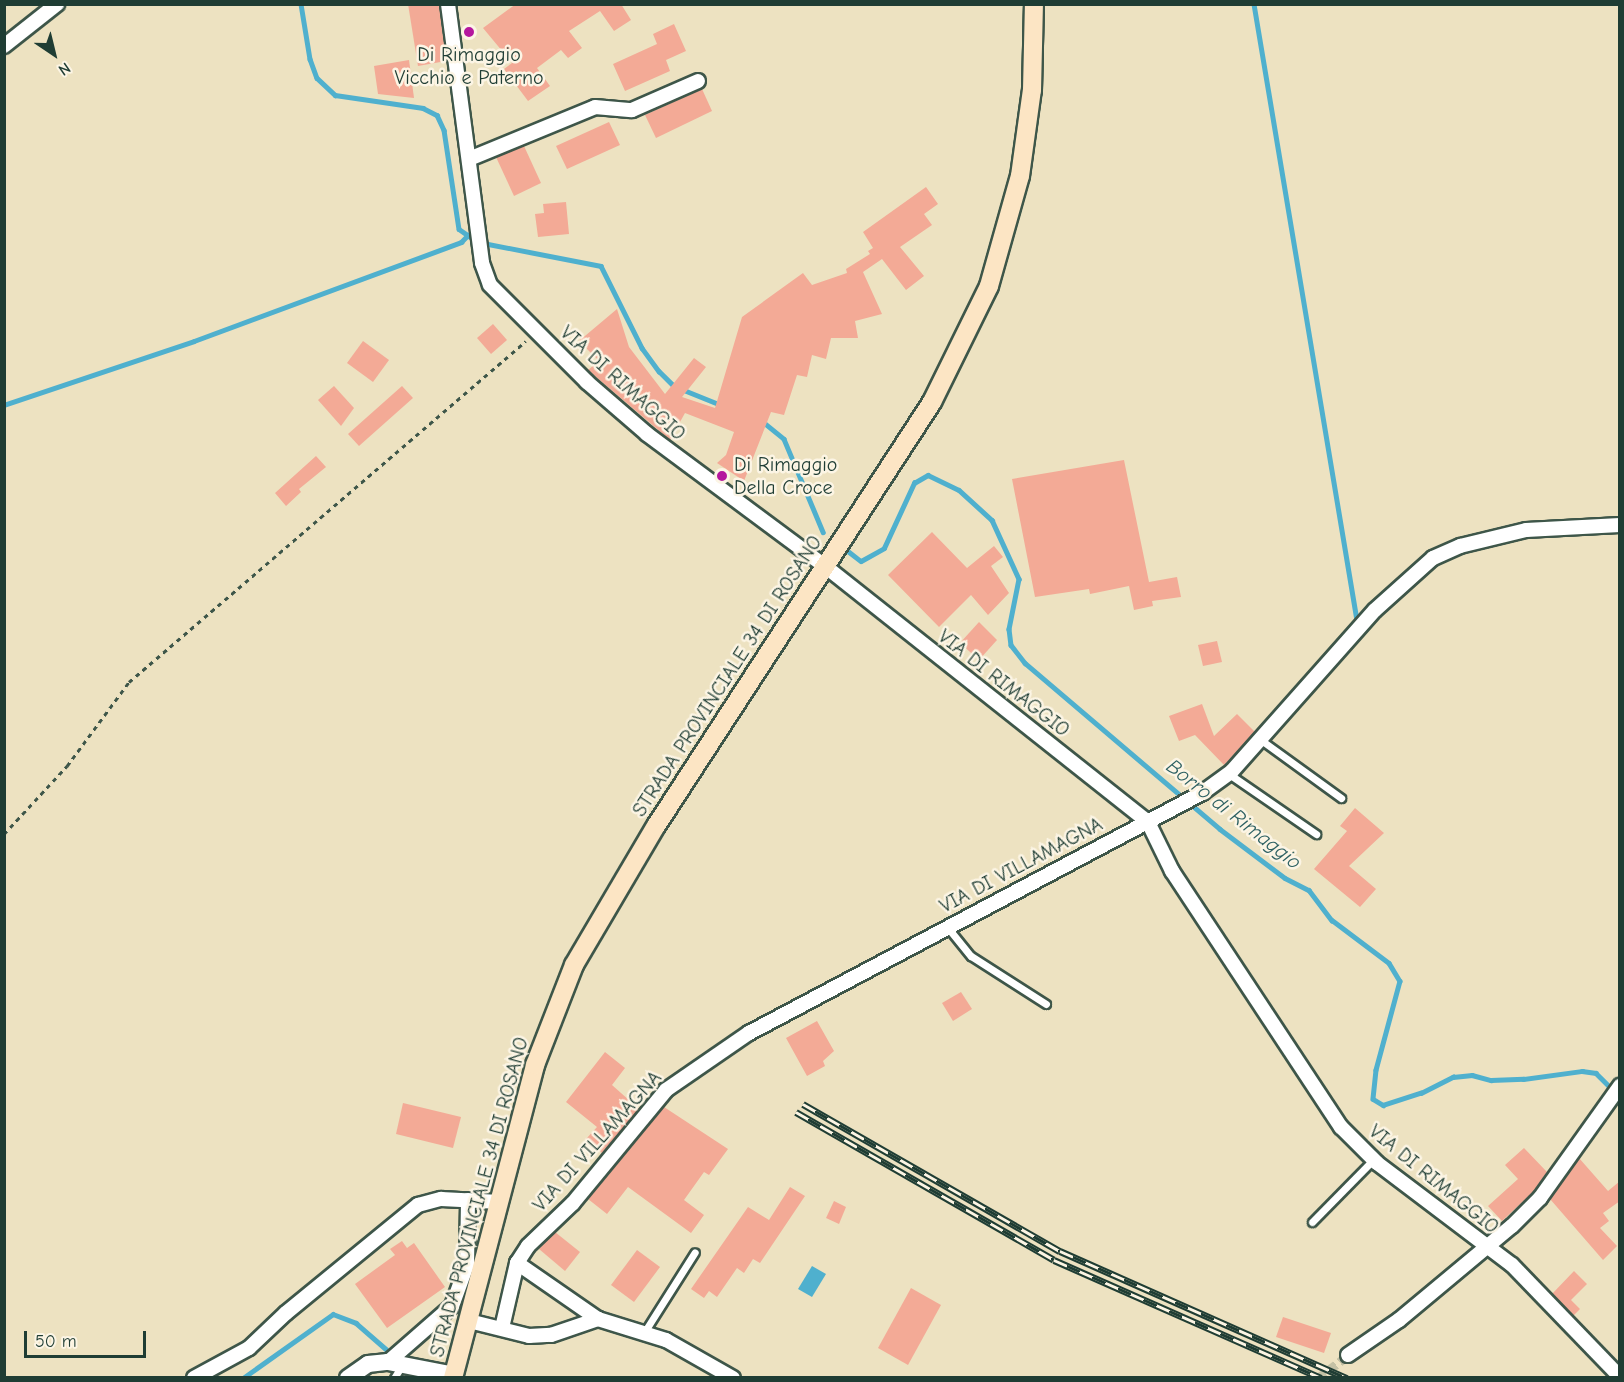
<!DOCTYPE html>
<html>
<head>
<meta charset="utf-8">
<style>
	body { margin:0 }
	#map { position:relative; width:1624px; height:1382px; overflow:hidden; background:#ede2c1; font-family:"Comic Neue",sans-serif }
	div>[style] { position:absolute }
	.water>* { inset:0; background:#4fb0ce }
	.stream>* { height:4.5px; margin:-2.25px; padding:0 2.25px; transform-origin:2.25px; border-radius:2.25px; background:#4fb0ce }
	.building>* { inset:0; background:#f3aa96 }
	.pedestrian-tunnel>* { height:9px; margin-top:-4.5px; transform-origin:0; background:repeating-linear-gradient(90deg,#c4c1a5 0 9px,transparent 0 13.5px) }
	.path>* { height:3px; margin-top:-1.5px; transform-origin:0; background:repeating-linear-gradient(90deg,#3e5649 0 4.5px,transparent 0 9px) }
	.roads { filter:drop-shadow(2px 0 #3e5649) drop-shadow(-2px 0 #3e5649) drop-shadow(0 2px #3e5649) drop-shadow(0 -2px #3e5649) }
	.service>* { height:7px; margin:-3.5px; padding:0 3.5px; transform-origin:3.5px; border-radius:3.5px; background:#fff }
	.minor>* { height:14px; margin:-7px; padding:0 7px; transform-origin:7px; border-radius:7px; background:#fff }
	.tertiary>* { height:16px; margin:-8px; padding:0 8px; transform-origin:8px; border-radius:8px; background:#fff }
	.secondary>* { height:18px; margin:-9px; padding:0 9px; transform-origin:9px; border-radius:9px; background:#fce5c4 }
	.rail>* { height:7px; margin-top:-3.5px; transform-origin:0; background:repeating-linear-gradient(90deg,#fcf5e5 0 14px,#1f3d34 0 28px); box-sizing:border-box; border-block:2px solid #1f3d34 }
	.dots>* { width:16px; height:16px; translate:-50% -50%; box-sizing:border-box; border:3px solid #fcf5e5; border-radius:50% }
	span { translate:-50% -50%; white-space:nowrap; text-align:center; line-height:1.15; -webkit-text-stroke:5px #fcf5e5; paint-order:stroke }
	.poi-label { font-size:20px; color:#1f3d34 }
	.left { translate:0 -50%; text-align:left }
	.street-label { font-size:20px; color:#1f3d34 }
	.water-label { font-size:21px; color:#2d6062; font-style:italic }
	.frame { position:absolute; inset:0; border:6px solid #1f3d34; pointer-events:none }
	.north { position:absolute; left:24px; top:24px; width:60px; height:60px; -webkit-text-stroke:4px #fcf5e5; paint-order:stroke; rotate:145deg; font-size:16px; font-weight:700; line-height:24px; text-align:center; color:#1f3d34 }
	.north::after { content:''; display:block; margin:auto; width:21px; height:27px; background:#1f3d34; clip-path:polygon(50% 0,100% 100%,50% 72%,0 100%) }
	.scale { position:absolute; left:24px; top:1331px; width:122px; height:27px; box-sizing:border-box; border:3px solid #1f3d34; border-top:0; padding-left:8px; font-size:18px; line-height:21px; white-space:nowrap; color:#1f3d34; -webkit-text-stroke:4px #fcf5e5; paint-order:stroke }
</style>
</head>
<body>
<div id="map">
	<div class="water">
		<i style="clip-path:polygon(812px 1266px,826px 1274px,812px 1297px,798px 1289px)"></i>
	</div>
	<div class="stream">
		<i style="left:301px;top:4px;width:56px;rotate:80.7deg"></i>
		<i style="left:310px;top:59px;width:20px;rotate:70deg"></i>
		<i style="left:317px;top:78px;width:25px;rotate:43deg"></i>
		<i style="left:335px;top:95px;width:89px;rotate:8.4deg"></i>
		<i style="left:423px;top:108px;width:16px;rotate:27deg"></i>
		<i style="left:437px;top:115px;width:17px;rotate:65deg"></i>
		<i style="left:444px;top:130px;width:100px;rotate:81.4deg"></i>
		<i style="left:459px;top:229px;width:19px;rotate:35deg"></i>
		<i style="left:1254px;top:4px;width:625px;rotate:80.51deg"></i>
		<i style="left:1357px;top:620px;width:6px;rotate:129deg"></i>
		<i style="left:483px;top:243px;width:120px;rotate:11deg"></i>
		<i style="left:601px;top:266px;width:92px;rotate:63.4deg"></i>
		<i style="left:642px;top:348px;width:29px;rotate:54deg"></i>
		<i style="left:659px;top:371px;width:21px;rotate:45deg"></i>
		<i style="left:674px;top:386px;width:51px;rotate:22deg"></i>
		<i style="left:4px;top:405px;width:200px;rotate:-18.6deg"></i>
		<i style="left:194px;top:341px;width:285px;rotate:-20.3deg"></i>
		<i style="left:461px;top:242px;width:10px;rotate:-45deg"></i>
		<i style="left:762px;top:421px;width:28px;rotate:39deg"></i>
		<i style="left:784px;top:439px;width:101px;rotate:67.2deg"></i>
		<i style="left:848px;top:551px;width:16px;rotate:38deg"></i>
		<i style="left:861px;top:561px;width:26px;rotate:-29deg"></i>
		<i style="left:884px;top:548px;width:72px;rotate:-65.2deg"></i>
		<i style="left:914px;top:483px;width:16px;rotate:-30deg"></i>
		<i style="left:928px;top:475px;width:34px;rotate:26deg"></i>
		<i style="left:959px;top:490px;width:45px;rotate:42.3deg"></i>
		<i style="left:992px;top:520px;width:65px;rotate:65.4deg"></i>
		<i style="left:1019px;top:579px;width:51px;rotate:101.3deg"></i>
		<i style="left:1009px;top:629px;width:16px;rotate:83deg"></i>
		<i style="left:1011px;top:645px;width:23px;rotate:52deg"></i>
		<i style="left:1025px;top:663px;width:256px;rotate:40.4deg"></i>
		<i style="left:1220px;top:829px;width:81px;rotate:37deg"></i>
		<i style="left:1285px;top:878px;width:27px;rotate:27deg"></i>
		<i style="left:1309px;top:890px;width:38px;rotate:53deg"></i>
		<i style="left:1332px;top:920px;width:71px;rotate:37deg"></i>
		<i style="left:1389px;top:963px;width:21px;rotate:59deg"></i>
		<i style="left:1400px;top:981px;width:92px;rotate:105.1deg"></i>
		<i style="left:1376px;top:1070px;width:29px;rotate:96deg"></i>
		<i style="left:1373px;top:1099px;width:12px;rotate:31deg"></i>
		<i style="left:1383px;top:1105px;width:40px;rotate:-18deg"></i>
		<i style="left:1421px;top:1093px;width:36px;rotate:-27deg"></i>
		<i style="left:1453px;top:1077px;width:19px;rotate:-6deg"></i>
		<i style="left:1472px;top:1075px;width:20px;rotate:15deg"></i>
		<i style="left:1491px;top:1080px;width:32px;rotate:-2deg"></i>
		<i style="left:1523px;top:1079px;width:60px;rotate:-7.7deg"></i>
		<i style="left:1582px;top:1071px;width:14px;rotate:8deg"></i>
		<i style="left:1596px;top:1073px;width:25px;rotate:45deg"></i>
		<i style="left:243px;top:1378px;width:110px;rotate:-35.4deg"></i>
		<i style="left:333px;top:1314px;width:25px;rotate:21deg"></i>
		<i style="left:356px;top:1323px;width:40px;rotate:41deg"></i>
	</div>
	<div class="building">
		<i style="clip-path:polygon(408px 4px,439px 4px,446px 61px,418px 66px)"></i>
		<i style="clip-path:polygon(516px 4px,621px 4px,631px 20px,614px 31px,600px 11px,569px 31px,582px 48px,568px 58px,561px 50px,537px 68px,550px 86px,528px 101px,504px 69px,512px 63px,483px 28px)"></i>
		<i style="clip-path:polygon(674px 24px,686px 51px,666px 60px,670px 71px,625px 91px,613px 64px,657px 44px,653px 34px)"></i>
		<i style="clip-path:polygon(409px 60px,414px 98px,378px 94px,374px 66px)"></i>
		<i style="clip-path:polygon(702px 89px,712px 111px,656px 138px,645px 115px)"></i>
		<i style="clip-path:polygon(609px 122px,620px 145px,567px 169px,556px 146px)"></i>
		<i style="clip-path:polygon(524px 146px,541px 183px,514px 196px,496px 157px)"></i>
		<i style="clip-path:polygon(926px 187px,938px 204px,924px 214px,932px 225px,900px 247px,924px 276px,906px 290px,882px 259px,863px 272px,882px 314px,855px 321px,858px 338px,831px 338px,826px 359px,812px 355px,807px 377px,797px 375px,784px 415px,771px 412px,744px 481px,717px 463px,726px 455px,734px 432px,685px 413px,670px 440px,588px 370px,599px 361px,579px 341px,617px 309px,629px 347px,665px 394px,694px 358px,706px 367px,682px 397px,715px 408px,742px 317px,803px 273px,812px 285px,847px 273px,846px 269px,870px 254px,868px 251px,873px 248px,863px 232px)"></i>
		<i style="clip-path:polygon(566px 202px,569px 234px,538px 237px,535px 214px,544px 213px,543px 204px)"></i>
		<i style="clip-path:polygon(493px 324px,507px 340px,491px 354px,477px 338px)"></i>
		<i style="clip-path:polygon(363px 341px,389px 360px,373px 382px,347px 363px)"></i>
		<i style="clip-path:polygon(334px 386px,354px 408px,341px 426px,318px 400px)"></i>
		<i style="clip-path:polygon(402px 386px,413px 398px,359px 446px,348px 434px)"></i>
		<i style="clip-path:polygon(316px 456px,326px 467px,299px 489px,301px 492px,286px 506px,275px 493px)"></i>
		<i style="clip-path:polygon(1124px 460px,1149px 582px,1177px 577px,1181px 597px,1152px 601px,1153px 606px,1134px 610px,1129px 586px,1090px 594px,1089px 589px,1035px 597px,1012px 479px)"></i>
		<i style="clip-path:polygon(932px 532px,967px 568px,994px 546px,1003px 557px,991px 566px,1009px 593px,988px 615px,971px 595px,939px 627px,888px 575px)"></i>
		<i style="clip-path:polygon(979px 622px,997px 640px,979px 660px,960px 643px)"></i>
		<i style="clip-path:polygon(1217px 641px,1222px 662px,1203px 666px,1198px 645px)"></i>
		<i style="clip-path:polygon(1202px 704px,1214px 736px,1237px 714px,1255px 732px,1224px 765px,1195px 735px,1179px 741px,1169px 716px)"></i>
		<i style="clip-path:polygon(1355px 808px,1384px 833px,1349px 866px,1376px 889px,1360px 907px,1314px 869px,1347px 831px,1340px 826px)"></i>
		<i style="clip-path:polygon(961px 992px,972px 1009px,953px 1021px,942px 1003px)"></i>
		<i style="clip-path:polygon(817px 1021px,834px 1051px,823px 1061px,825px 1066px,807px 1076px,786px 1038px)"></i>
		<i style="clip-path:polygon(605px 1052px,625px 1068px,612px 1085px,639px 1109px,602px 1153px,586px 1139px,597px 1127px,566px 1102px)"></i>
		<i style="clip-path:polygon(403px 1103px,461px 1117px,453px 1148px,396px 1134px)"></i>
		<i style="clip-path:polygon(664px 1107px,728px 1149px,709px 1175px,704px 1172px,684px 1200px,704px 1215px,691px 1233px,628px 1187px,607px 1214px,588px 1199px)"></i>
		<i style="clip-path:polygon(1524px 1148px,1547px 1172px,1533px 1192px,1502px 1221px,1488px 1206px,1518px 1179px,1505px 1165px)"></i>
		<i style="clip-path:polygon(1579px 1158px,1608px 1191px,1620px 1181px,1620px 1201px,1603px 1213px,1609px 1221px,1600px 1228px,1617px 1246px,1603px 1260px,1550px 1199px)"></i>
		<i style="clip-path:polygon(790px 1187px,805px 1196px,760px 1263px,753px 1259px,744px 1273px,737px 1268px,717px 1297px,709px 1291px,704px 1298px,691px 1289px,748px 1207px,769px 1220px)"></i>
		<i style="clip-path:polygon(834px 1201px,846px 1207px,839px 1224px,826px 1218px)"></i>
		<i style="clip-path:polygon(555px 1232px,580px 1252px,565px 1271px,539px 1249px)"></i>
		<i style="clip-path:polygon(402px 1241px,407px 1248px,414px 1243px,445px 1287px,387px 1328px,355px 1284px,395px 1255px,390px 1249px)"></i>
		<i style="clip-path:polygon(637px 1250px,660px 1267px,634px 1302px,611px 1285px)"></i>
		<i style="clip-path:polygon(1574px 1271px,1587px 1284px,1571px 1300px,1580px 1309px,1573px 1316px,1552px 1294px)"></i>
		<i style="clip-path:polygon(911px 1288px,941px 1305px,908px 1365px,878px 1348px)"></i>
		<i style="clip-path:polygon(1283px 1317px,1331px 1333px,1324px 1353px,1276px 1337px)"></i>
	</div>
	<div class="pedestrian-tunnel">
		<i style="left:1318px;top:1378px;width:38px;rotate:-37deg"></i>
	</div>
	<div class="path">
		<i style="left:4px;top:834px;width:93px;rotate:-47.2deg"></i>
		<i style="left:67px;top:766px;width:104px;rotate:-53.6deg"></i>
		<i style="left:129px;top:682px;width:523px;rotate:-40.66deg"></i>
	</div>
	<div class="roads">
		<div class="service">
			<i style="left:1261px;top:740px;width:99px;rotate:35.9deg"></i>
			<i style="left:1229px;top:774px;width:106px;rotate:34.6deg"></i>
			<i style="left:948px;top:928px;width:36px;rotate:51deg"></i>
			<i style="left:971px;top:956px;width:89px;rotate:32.6deg"></i>
			<i style="left:1312px;top:1222px;width:87px;rotate:-45.5deg"></i>
			<i style="left:645px;top:1331px;width:93px;rotate:-57.7deg"></i>
			<i style="left:394px;top:1378px;width:15px;rotate:-58deg"></i>
		</div>
		<div class="minor">
			<i style="left:448px;top:4px;width:261px;rotate:82.5deg"></i>
			<i style="left:482px;top:263px;width:23px;rotate:70deg"></i>
			<i style="left:490px;top:285px;width:137px;rotate:45deg"></i>
			<i style="left:587px;top:382px;width:79px;rotate:40.9deg"></i>
			<i style="left:647px;top:434px;width:222px;rotate:36.6deg"></i>
			<i style="left:825px;top:566px;width:412px;rotate:38.4deg"></i>
			<i style="left:1148px;top:822px;width:55px;rotate:63.9deg"></i>
			<i style="left:1172px;top:871px;width:307px;rotate:56.6deg"></i>
			<i style="left:1341px;top:1127px;width:51px;rotate:45deg"></i>
			<i style="left:1377px;top:1163px;width:169px;rotate:37.1deg"></i>
			<i style="left:1512px;top:1265px;width:156px;rotate:46deg"></i>
			<i style="left:4px;top:46px;width:68px;rotate:-38.4deg"></i>
			<i style="left:469px;top:159px;width:136px;rotate:-22.4deg"></i>
			<i style="left:595px;top:107px;width:37px;rotate:5deg"></i>
			<i style="left:632px;top:110px;width:72px;rotate:-23.7deg"></i>
			<i style="left:517px;top:1263px;width:98px;rotate:34.7deg"></i>
			<i style="left:598px;top:1319px;width:71px;rotate:17.2deg"></i>
			<i style="left:666px;top:1340px;width:77px;rotate:29.6deg"></i>
			<i style="left:469px;top:1321px;width:62px;rotate:14deg"></i>
			<i style="left:529px;top:1336px;width:22px;rotate:-3deg"></i>
			<i style="left:551px;top:1335px;width:50px;rotate:-18.8deg"></i>
			<i style="left:502px;top:1328px;width:67px;rotate:-77deg"></i>
			<i style="left:517px;top:1263px;width:20px;rotate:-57deg"></i>
			<i style="left:528px;top:1246px;width:62px;rotate:-43.7deg"></i>
			<i style="left:573px;top:1203px;width:146px;rotate:-50.5deg"></i>
			<i style="left:666px;top:1090px;width:101px;rotate:-34.5deg"></i>
			<i style="left:749px;top:1033px;width:513px;rotate:-27.91deg"></i>
			<i style="left:1202px;top:793px;width:37px;rotate:-36deg"></i>
			<i style="left:1232px;top:771px;width:215px;rotate:-48.4deg"></i>
			<i style="left:1375px;top:610px;width:78px;rotate:-41.9deg"></i>
			<i style="left:1433px;top:558px;width:30px;rotate:-24deg"></i>
			<i style="left:1460px;top:546px;width:68px;rotate:-13.6deg"></i>
			<i style="left:1526px;top:530px;width:94px;rotate:-3deg"></i>
			<i style="left:1348px;top:1355px;width:62px;rotate:-34.5deg"></i>
			<i style="left:1399px;top:1320px;width:147px;rotate:-39.8deg"></i>
			<i style="left:1512px;top:1226px;width:40px;rotate:-45deg"></i>
			<i style="left:1540px;top:1198px;width:138px;rotate:-54.5deg"></i>
			<i style="left:388px;top:1362px;width:85px;rotate:-41.2deg"></i>
			<i style="left:452px;top:1306px;width:44px;rotate:-69.9deg"></i>
			<i style="left:467px;top:1265px;width:65px;rotate:-89.1deg"></i>
			<i style="left:194px;top:1378px;width:63px;rotate:-28.6deg"></i>
			<i style="left:249px;top:1348px;width:51px;rotate:-43.4deg"></i>
			<i style="left:286px;top:1313px;width:171px;rotate:-39.3deg"></i>
			<i style="left:418px;top:1205px;width:24px;rotate:-15deg"></i>
			<i style="left:441px;top:1199px;width:59px;rotate:2.9deg"></i>
		</div>
		<div class="tertiary">
			<i style="left:348px;top:1378px;width:24px;rotate:-35deg"></i>
			<i style="left:368px;top:1364px;width:20px;rotate:-6deg"></i>
			<i style="left:388px;top:1362px;width:67px;rotate:11.1deg"></i>
		</div>
		<div class="secondary">
			<i style="left:453px;top:1378px;width:324px;rotate:-75.3deg"></i>
			<i style="left:535px;top:1065px;width:107px;rotate:-68.7deg"></i>
			<i style="left:574px;top:965px;width:161px;rotate:-59.5deg"></i>
			<i style="left:656px;top:826px;width:506px;rotate:-56.94deg"></i>
			<i style="left:932px;top:402px;width:129px;rotate:-63.8deg"></i>
			<i style="left:989px;top:286px;width:114px;rotate:-74.3deg"></i>
			<i style="left:1020px;top:176px;width:87px;rotate:-82.1deg"></i>
			<i style="left:1032px;top:90px;width:86px;rotate:-88.7deg"></i>
		</div>
	</div>
	<div class="rail">
		<i style="left:803px;top:1104px;width:296px;rotate:29.8deg"></i>
		<i style="left:1060px;top:1251px;width:314px;rotate:23.9deg"></i>
		<i style="left:796px;top:1112px;width:297px;rotate:29.8deg"></i>
		<i style="left:1054px;top:1260px;width:292px;rotate:23.8deg"></i>
	</div>
	<div class="dots">
		<i style="left:469px;top:32px;background:#b5179e"></i>
		<i style="left:722px;top:476px;background:#b5179e"></i>
	</div>
	<div class="poi-label">
		<span style="left:469px;top:66px">Di Rimaggio<br>Vicchio e Paterno</span>
		<span class="left" style="left:734px;top:476px">Di Rimaggio<br>Della Croce</span>
	</div>
	<div class="street-label">
		<span style="left:623px;top:383px;rotate:42deg">VIA DI RIMAGGIO</span>
		<span style="left:727px;top:676px;rotate:-57deg">STRADA PROVINCIALE 34 DI ROSANO</span>
		<span style="left:1004px;top:683px;rotate:38deg">VIA DI RIMAGGIO</span>
		<span style="left:1021px;top:865px;rotate:-28deg">VIA DI VILLAMAGNA</span>
		<span style="left:597px;top:1141px;rotate:-48deg">VIA DI VILLAMAGNA</span>
		<span style="left:1434px;top:1179px;rotate:39deg">VIA DI RIMAGGIO</span>
		<span style="left:479px;top:1197px;rotate:-75deg">STRADA PROVINCIALE 34 DI ROSANO</span>
	</div>
	<div class="water-label">
		<span style="left:1234px;top:814px;rotate:38deg">Borro di Rimaggio</span>
	</div>
	<div class="frame"></div>
	<div class="north">N</div>
	<div class="scale">50 m</div>
</div>
</body>
</html>
